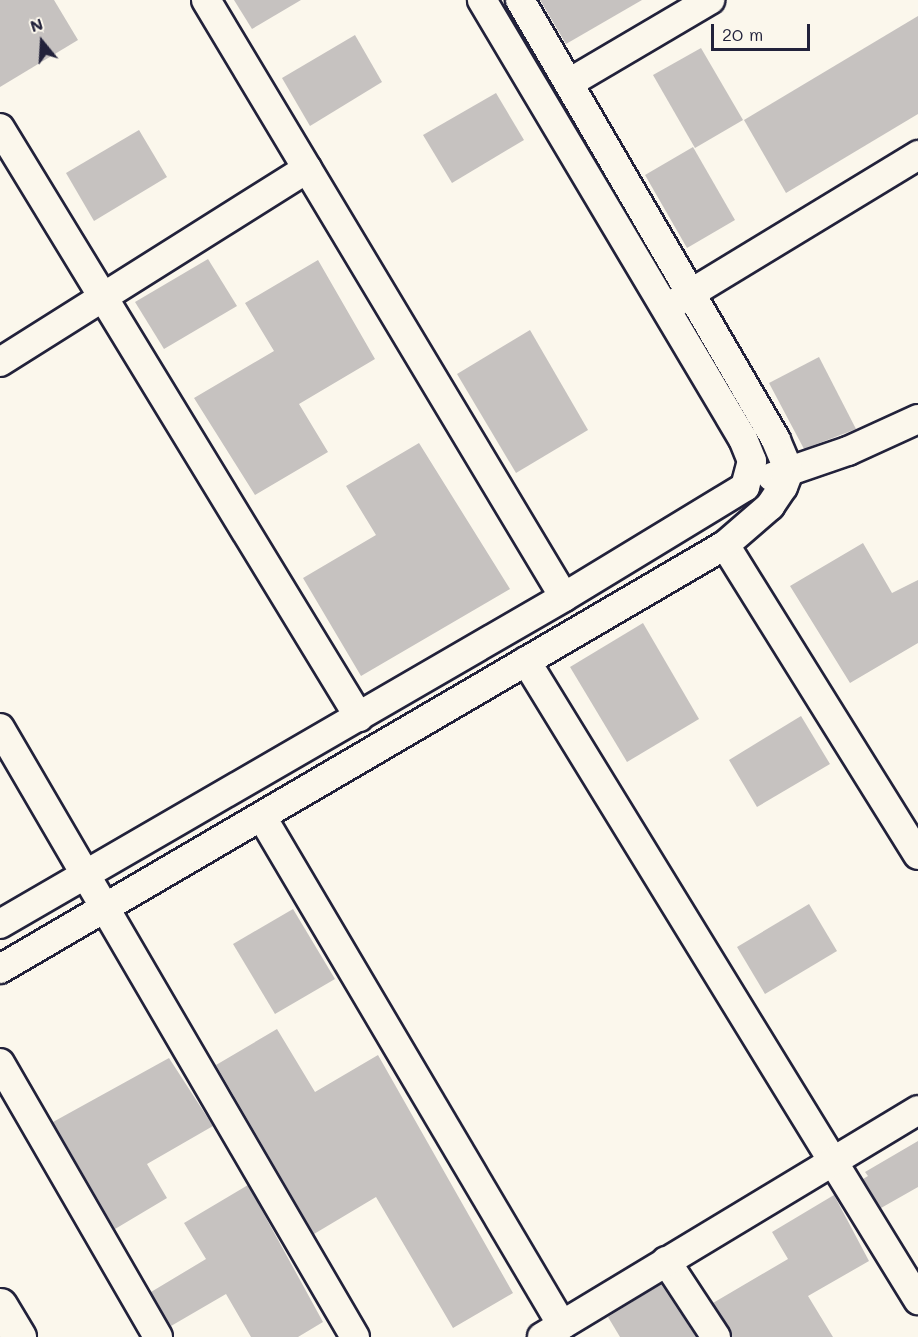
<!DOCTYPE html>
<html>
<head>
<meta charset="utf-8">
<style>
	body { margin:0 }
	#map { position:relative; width:918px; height:1337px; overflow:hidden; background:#fbf7ec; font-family:Mali,sans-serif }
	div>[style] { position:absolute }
	.building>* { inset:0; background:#c6c2c0 }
	.roads { filter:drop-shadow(2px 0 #22223b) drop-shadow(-2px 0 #22223b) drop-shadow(0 2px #22223b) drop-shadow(0 -2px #22223b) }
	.street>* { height:28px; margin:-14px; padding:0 14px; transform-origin:14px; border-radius:14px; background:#fbf7ec }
	.primary>* { height:33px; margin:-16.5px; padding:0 16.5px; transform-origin:16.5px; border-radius:16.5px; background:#fbf7ec }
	span { translate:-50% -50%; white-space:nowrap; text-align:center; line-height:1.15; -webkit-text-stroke:4.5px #fbf7ec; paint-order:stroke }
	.north { position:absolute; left:12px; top:12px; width:60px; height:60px; -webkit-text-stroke:4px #fbf7ec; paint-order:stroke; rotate:342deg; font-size:16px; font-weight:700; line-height:24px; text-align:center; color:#22223b }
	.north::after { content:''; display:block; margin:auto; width:21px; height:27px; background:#22223b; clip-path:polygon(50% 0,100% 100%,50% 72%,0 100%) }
	.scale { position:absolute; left:711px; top:24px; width:99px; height:27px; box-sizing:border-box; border:3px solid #22223b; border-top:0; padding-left:8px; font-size:18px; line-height:21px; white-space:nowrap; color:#22223b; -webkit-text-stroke:4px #fbf7ec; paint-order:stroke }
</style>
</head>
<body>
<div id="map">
	<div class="building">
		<i style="clip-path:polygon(0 0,54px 0,78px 40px,0 87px)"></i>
		<i style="clip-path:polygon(234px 0,301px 0,252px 29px)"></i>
		<i style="clip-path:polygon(540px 0,642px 0,566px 44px)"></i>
		<i style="clip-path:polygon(918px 16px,918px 114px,786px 193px,744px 120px)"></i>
		<i style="clip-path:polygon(355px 35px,382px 82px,310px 126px,282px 78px)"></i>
		<i style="clip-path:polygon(701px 48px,743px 120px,695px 148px,653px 75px)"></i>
		<i style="clip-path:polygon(496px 93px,524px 140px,452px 183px,423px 135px)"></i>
		<i style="clip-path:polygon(139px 130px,167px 177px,94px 221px,66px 173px)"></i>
		<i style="clip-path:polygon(693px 147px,735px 220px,687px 248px,645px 175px)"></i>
		<i style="clip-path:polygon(208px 259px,237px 306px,164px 349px,135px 302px)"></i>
		<i style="clip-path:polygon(318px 260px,375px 359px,299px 404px,328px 452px,255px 495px,194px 398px,274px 351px,245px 303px)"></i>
		<i style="clip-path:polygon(530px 330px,588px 430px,516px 473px,457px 374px)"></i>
		<i style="clip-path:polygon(819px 357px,856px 429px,804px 449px,769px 383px)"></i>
		<i style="clip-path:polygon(419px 443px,510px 589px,361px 676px,303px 578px,376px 535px,346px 486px)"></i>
		<i style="clip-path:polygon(863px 543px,892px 593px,918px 580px,918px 643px,850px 683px,790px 586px)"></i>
		<i style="clip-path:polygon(643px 623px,699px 719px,627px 762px,570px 667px)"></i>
		<i style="clip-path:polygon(801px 716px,830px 764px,757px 807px,729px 760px)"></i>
		<i style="clip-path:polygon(809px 904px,837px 951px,765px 994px,737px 947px)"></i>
		<i style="clip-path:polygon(293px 909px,335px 979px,275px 1014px,233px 944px)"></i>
		<i style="clip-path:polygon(277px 1029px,315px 1092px,378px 1055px,513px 1293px,453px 1328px,376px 1197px,314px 1234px,216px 1065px)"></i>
		<i style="clip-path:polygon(169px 1058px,213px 1126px,147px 1164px,167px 1198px,115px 1229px,53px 1122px)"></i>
		<i style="clip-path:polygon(918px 1141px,918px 1187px,881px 1208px,863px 1179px,868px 1176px,865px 1172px)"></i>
		<i style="clip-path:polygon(248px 1185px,323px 1322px,298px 1337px,251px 1337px,226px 1294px,171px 1326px,151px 1292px,206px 1259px,184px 1223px)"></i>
		<i style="clip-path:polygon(834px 1195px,869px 1261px,808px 1296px,833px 1337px,732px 1337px,713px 1303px,788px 1259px,772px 1232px)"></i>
		<i style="clip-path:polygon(661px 1284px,696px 1337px,620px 1337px,608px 1317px)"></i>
	</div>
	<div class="roads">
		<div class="street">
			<i style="left:206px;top:0;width:696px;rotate:59.05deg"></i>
			<i style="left:569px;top:83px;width:164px;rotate:-30.5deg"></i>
			<i style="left:0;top:128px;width:690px;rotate:58.64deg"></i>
			<i style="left:675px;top:303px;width:285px;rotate:-31.3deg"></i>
			<i style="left:0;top:362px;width:363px;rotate:-32.2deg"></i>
			<i style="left:772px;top:477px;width:80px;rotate:-18.9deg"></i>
			<i style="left:848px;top:451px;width:77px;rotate:-24.6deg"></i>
			<i style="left:725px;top:545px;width:365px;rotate:58.1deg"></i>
			<i style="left:526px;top:661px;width:750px;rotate:58.47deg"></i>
			<i style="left:0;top:728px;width:705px;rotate:59.76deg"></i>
			<i style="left:262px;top:817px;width:590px;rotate:59.44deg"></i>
			<i style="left:0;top:924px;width:652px;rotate:-30.1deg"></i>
			<i style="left:564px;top:597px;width:212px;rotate:-31.3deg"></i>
			<i style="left:745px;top:487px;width:27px;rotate:-75deg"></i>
			<i style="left:752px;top:461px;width:24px;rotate:-112deg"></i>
			<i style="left:743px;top:439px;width:511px;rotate:-120.73deg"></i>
			<i style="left:0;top:969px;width:840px;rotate:-30.32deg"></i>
			<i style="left:725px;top:545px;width:60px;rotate:-40.9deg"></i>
			<i style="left:770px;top:506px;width:23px;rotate:-56deg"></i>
			<i style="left:783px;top:487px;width:17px;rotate:-69deg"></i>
			<i style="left:789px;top:471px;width:34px;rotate:-113deg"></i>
			<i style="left:776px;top:440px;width:509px;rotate:-120.19deg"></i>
			<i style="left:0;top:1063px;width:316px;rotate:60deg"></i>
			<i style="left:666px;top:1261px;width:91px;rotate:56.7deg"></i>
			<i style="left:542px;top:1337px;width:439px;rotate:-31.1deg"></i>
		</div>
		<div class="primary">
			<i style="left:0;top:1305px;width:37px;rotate:59deg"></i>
		</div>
	</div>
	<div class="north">N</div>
	<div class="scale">20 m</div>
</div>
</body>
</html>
